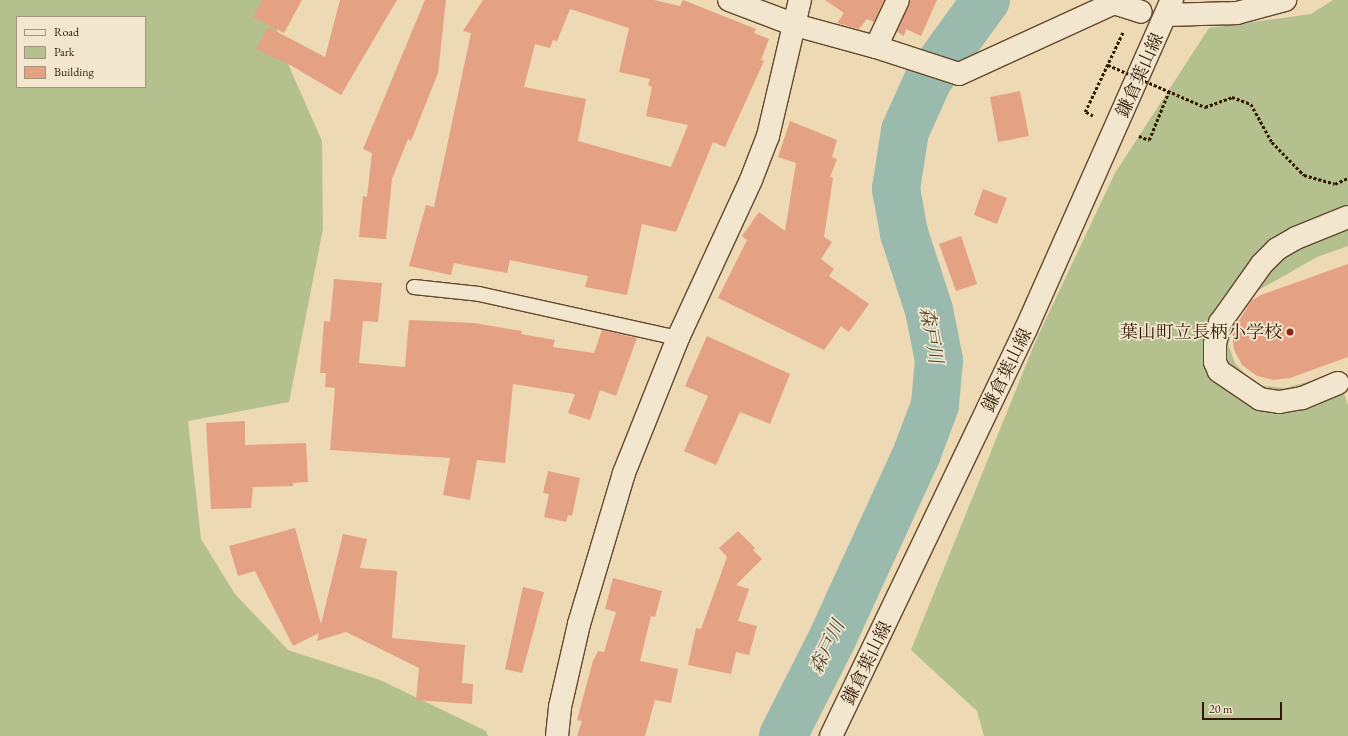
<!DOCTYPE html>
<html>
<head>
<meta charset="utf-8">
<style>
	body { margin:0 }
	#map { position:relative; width:1348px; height:736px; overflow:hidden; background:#edd9b4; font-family:"EB Garamond","Noto Serif JP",serif }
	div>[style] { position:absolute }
	.green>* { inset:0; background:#b5c08f }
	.river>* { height:48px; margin:-24px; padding:0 24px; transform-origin:24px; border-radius:24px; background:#99baac }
	.building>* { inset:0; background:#e5a184 }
	.path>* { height:2.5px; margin-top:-1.25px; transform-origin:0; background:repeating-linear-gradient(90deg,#331800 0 3px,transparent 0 5px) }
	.roads { filter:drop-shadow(1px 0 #62482d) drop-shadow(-1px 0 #62482d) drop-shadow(0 1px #62482d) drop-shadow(0 -1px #62482d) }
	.service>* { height:14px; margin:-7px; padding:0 7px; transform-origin:7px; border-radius:7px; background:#f3e6ce }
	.minor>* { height:22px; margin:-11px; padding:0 11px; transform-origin:11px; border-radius:11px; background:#f3e6ce }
	.tertiary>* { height:22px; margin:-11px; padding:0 11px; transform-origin:11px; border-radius:11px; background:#f3e6ce }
	.secondary>* { height:22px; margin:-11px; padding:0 11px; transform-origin:11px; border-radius:11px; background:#f3e6ce }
	.path-bridge>* { height:2.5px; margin-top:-1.25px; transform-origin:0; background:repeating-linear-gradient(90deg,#331800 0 3px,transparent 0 5px) }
	.dots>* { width:11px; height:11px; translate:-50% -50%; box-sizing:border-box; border:2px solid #f3e6ce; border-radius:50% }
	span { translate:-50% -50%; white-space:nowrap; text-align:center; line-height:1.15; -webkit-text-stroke:3.5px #f3e6ce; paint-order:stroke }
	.street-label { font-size:18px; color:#331800 }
	.poi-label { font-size:18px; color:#331800 }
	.right { translate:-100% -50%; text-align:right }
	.water-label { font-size:19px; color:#524934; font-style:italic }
	.legend { position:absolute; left:16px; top:16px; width:130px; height:72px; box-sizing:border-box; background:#f3e6ce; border:1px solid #a6947c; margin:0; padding:5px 7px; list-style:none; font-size:12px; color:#331800 }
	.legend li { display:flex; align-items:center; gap:8px; height:20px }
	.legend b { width:20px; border:1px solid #a6947c }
	.scale { position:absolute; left:1202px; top:702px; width:80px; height:18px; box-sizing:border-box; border:2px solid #331800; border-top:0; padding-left:5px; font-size:12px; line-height:14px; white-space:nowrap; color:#331800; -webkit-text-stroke:3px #f3e6ce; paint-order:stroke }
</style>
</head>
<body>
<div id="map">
	<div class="green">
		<i style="clip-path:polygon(evenodd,0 0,274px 0,278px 41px,322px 141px,323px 229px,289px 402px,188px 421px,201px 539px,235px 594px,288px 650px,380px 680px,486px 731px,488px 736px,0 736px,0 0,17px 17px,145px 17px,145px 87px,17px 87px,17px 17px)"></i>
		<i style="clip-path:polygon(1333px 0,1348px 0,1348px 246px,1317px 257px,1257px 291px,1236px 321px,1228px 344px,1235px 363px,1255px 385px,1285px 388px,1337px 374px,1348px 405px,1348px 736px,984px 736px,977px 711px,911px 650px,1036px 340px,1115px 173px,1209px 28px,1311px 14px)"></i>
	</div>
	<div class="river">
		<i style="left:783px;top:736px;width:109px;rotate:-63.2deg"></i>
		<i style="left:832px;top:639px;width:205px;rotate:-65.4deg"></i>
		<i style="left:917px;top:453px;width:51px;rotate:-69.4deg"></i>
		<i style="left:935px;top:405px;width:45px;rotate:-84.9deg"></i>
		<i style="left:939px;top:360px;width:51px;rotate:-101.3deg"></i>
		<i style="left:929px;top:310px;width:81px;rotate:-108deg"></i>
		<i style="left:904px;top:233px;width:45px;rotate:-100.3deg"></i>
		<i style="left:896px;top:189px;width:59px;rotate:-81.2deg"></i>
		<i style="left:905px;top:131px;width:56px;rotate:-65.7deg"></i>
		<i style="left:928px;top:80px;width:99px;rotate:-54.1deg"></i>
	</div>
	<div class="building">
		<i style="clip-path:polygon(262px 0,302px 0,284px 33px,253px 17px)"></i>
		<i style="clip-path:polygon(340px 0,397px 0,341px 95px,292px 66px,256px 49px,268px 27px,325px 57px)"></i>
		<i style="clip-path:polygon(425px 0,446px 0,438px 73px,411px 141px,408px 139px,392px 179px,386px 239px,359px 237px,363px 196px,367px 197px,372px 153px,363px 149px)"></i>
		<i style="clip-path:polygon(evenodd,483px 0,654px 0,680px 6px,683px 0,756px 29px,754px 33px,769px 39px,761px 60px,764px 61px,725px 147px,713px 142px,676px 232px,642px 224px,627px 295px,585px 287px,588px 276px,510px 260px,507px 273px,454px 263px,451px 275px,409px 266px,426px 205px,434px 207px,471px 33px,463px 31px,483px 0,570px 9px,629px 28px,619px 72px,650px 79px,648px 85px,652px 87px,646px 116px,688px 125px,671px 167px,578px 141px,586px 99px,524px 87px,535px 44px,550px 48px,553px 40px,557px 41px,570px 9px)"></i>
		<i style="clip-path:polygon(825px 0,884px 0,874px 22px,867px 19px,859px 29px,837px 23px,844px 13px)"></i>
		<i style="clip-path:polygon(910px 0,937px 0,921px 36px,906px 29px,904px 36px,897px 32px)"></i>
		<i style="clip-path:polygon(1020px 91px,1029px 136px,998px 142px,990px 97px)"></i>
		<i style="clip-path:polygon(790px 121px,837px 140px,832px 157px,837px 159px,830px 177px,833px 178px,824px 237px,832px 242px,821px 259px,834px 269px,829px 276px,869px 304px,849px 332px,841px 326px,824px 350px,718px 298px,747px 240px,742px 236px,759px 212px,785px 231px,796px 163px,778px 157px)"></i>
		<i style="clip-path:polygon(983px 189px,1007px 198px,997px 224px,974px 215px)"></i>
		<i style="clip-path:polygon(961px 236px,977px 284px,956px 291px,939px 244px)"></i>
		<i style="clip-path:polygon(1348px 264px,1348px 357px,1290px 378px,1273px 380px,1257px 376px,1242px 365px,1234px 350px,1232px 332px,1251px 301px,1261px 295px)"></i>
		<i style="clip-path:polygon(334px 279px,382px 283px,378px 322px,363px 321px,359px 363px,405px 367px,409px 320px,474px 323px,522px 331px,521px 334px,555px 340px,553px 347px,594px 353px,602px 330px,637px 338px,616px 396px,600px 390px,590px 420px,568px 413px,575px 394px,513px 384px,505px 463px,477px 460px,470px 500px,443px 495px,450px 458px,330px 450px,335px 388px,325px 387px,326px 373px,320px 373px,324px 321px,330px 322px)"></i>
		<i style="clip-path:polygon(707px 336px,790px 374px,770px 424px,740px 412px,716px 465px,684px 451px,708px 396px,685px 386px)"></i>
		<i style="clip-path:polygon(245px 421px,245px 445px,306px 443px,308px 482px,293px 483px,293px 486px,253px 487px,251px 508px,211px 509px,206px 423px)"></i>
		<i style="clip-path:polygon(548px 471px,580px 478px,572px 516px,568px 515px,566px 522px,544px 517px,549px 494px,543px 493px)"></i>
		<i style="clip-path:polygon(295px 528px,321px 624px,343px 534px,367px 539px,360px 568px,397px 571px,392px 638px,465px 645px,462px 683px,473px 684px,472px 704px,416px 700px,419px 668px,346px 632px,317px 641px,319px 633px,293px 646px,255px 571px,238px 576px,229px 546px)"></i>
		<i style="clip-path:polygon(738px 531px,755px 548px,753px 550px,762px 559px,736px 585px,749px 589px,738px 621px,757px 626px,749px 655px,736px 652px,731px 674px,688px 665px,696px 628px,701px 629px,727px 557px,719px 548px)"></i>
		<i style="clip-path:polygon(613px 578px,662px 591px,655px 617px,651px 616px,640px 661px,678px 669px,671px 703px,655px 700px,645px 736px,577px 736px,582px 721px,577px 720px,593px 661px,598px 651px,604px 652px,616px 612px,605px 609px)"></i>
		<i style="clip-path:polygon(523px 587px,544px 592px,522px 673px,505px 669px)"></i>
	</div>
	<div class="path">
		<i style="left:1205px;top:107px;width:29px;rotate:-20deg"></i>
		<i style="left:1232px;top:97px;width:20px;rotate:20deg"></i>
		<i style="left:1251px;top:104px;width:43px;rotate:61.1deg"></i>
		<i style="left:1272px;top:142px;width:46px;rotate:45.9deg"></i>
		<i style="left:1304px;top:175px;width:32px;rotate:16deg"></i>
		<i style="left:1335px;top:184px;width:14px;rotate:-25deg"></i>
		<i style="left:1093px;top:116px;width:9px;rotate:-153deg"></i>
		<i style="left:1085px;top:112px;width:89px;rotate:-64.6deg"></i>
		<i style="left:1139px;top:136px;width:11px;rotate:22deg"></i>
		<i style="left:1149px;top:140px;width:53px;rotate:-67.8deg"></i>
	</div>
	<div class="roads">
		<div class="service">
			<i style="left:414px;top:287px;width:65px;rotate:6.1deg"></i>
			<i style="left:479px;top:294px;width:204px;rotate:12.5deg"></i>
		</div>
		<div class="minor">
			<i style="left:729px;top:0;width:71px;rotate:20.7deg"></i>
			<i style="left:795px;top:25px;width:84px;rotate:15.2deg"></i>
			<i style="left:876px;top:47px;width:87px;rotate:18deg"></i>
			<i style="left:959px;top:74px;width:170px;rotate:-24.6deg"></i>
			<i style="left:1114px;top:3px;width:28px;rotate:18deg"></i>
			<i style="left:1166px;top:15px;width:71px;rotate:-1.6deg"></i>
			<i style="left:1237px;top:13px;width:50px;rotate:-15.2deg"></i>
			<i style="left:876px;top:47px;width:52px;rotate:-64.9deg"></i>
			<i style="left:1338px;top:383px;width:39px;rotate:157deg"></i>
			<i style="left:1302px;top:398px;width:23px;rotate:170deg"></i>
			<i style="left:1279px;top:402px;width:19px;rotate:-171deg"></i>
			<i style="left:1260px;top:399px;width:50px;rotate:-145.7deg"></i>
			<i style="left:1219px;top:371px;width:10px;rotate:-114deg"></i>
			<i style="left:1215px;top:362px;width:18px;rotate:-90deg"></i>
			<i style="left:1215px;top:344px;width:22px;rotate:-77deg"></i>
			<i style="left:1220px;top:323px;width:72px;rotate:-54.6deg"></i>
			<i style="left:1262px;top:264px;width:21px;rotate:-45deg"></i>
			<i style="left:1277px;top:249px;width:22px;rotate:-30deg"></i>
			<i style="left:1296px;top:238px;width:56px;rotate:-22deg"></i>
		</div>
		<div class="tertiary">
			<i style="left:557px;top:736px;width:29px;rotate:-84deg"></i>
			<i style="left:560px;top:707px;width:85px;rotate:-77.1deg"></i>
			<i style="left:579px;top:624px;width:158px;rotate:-73.4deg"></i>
			<i style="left:624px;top:473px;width:145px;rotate:-68.2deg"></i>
			<i style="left:678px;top:338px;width:174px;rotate:-65.2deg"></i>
			<i style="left:751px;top:180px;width:47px;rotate:-68.9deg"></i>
			<i style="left:768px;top:136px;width:140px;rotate:-76.8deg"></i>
		</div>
		<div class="secondary">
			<i style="left:831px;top:736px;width:451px;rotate:-64.4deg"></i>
			<i style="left:1026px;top:329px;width:360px;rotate:-66.1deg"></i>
		</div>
	</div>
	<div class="path-bridge">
		<i style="left:1108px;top:65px;width:106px;rotate:23.4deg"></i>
	</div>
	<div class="dots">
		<i style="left:1290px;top:332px;background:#8f2418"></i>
	</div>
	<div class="street-label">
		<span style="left:1140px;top:75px;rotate:-66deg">鎌倉葉山線</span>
		<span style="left:1007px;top:370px;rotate:-64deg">鎌倉葉山線</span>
		<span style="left:867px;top:663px;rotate:-64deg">鎌倉葉山線</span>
	</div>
	<div class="poi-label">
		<span class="right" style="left:1282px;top:332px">葉山町立長柄小学校</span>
	</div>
	<div class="water-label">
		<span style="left:931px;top:335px;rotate:80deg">森戸川</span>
		<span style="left:827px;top:647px;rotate:-64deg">森戸川</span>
	</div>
	<ul class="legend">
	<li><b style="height:5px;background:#f3e6ce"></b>Road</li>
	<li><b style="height:11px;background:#b5c08f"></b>Park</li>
	<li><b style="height:11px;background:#e5a184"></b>Building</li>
	</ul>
	<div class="scale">20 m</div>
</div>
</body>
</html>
